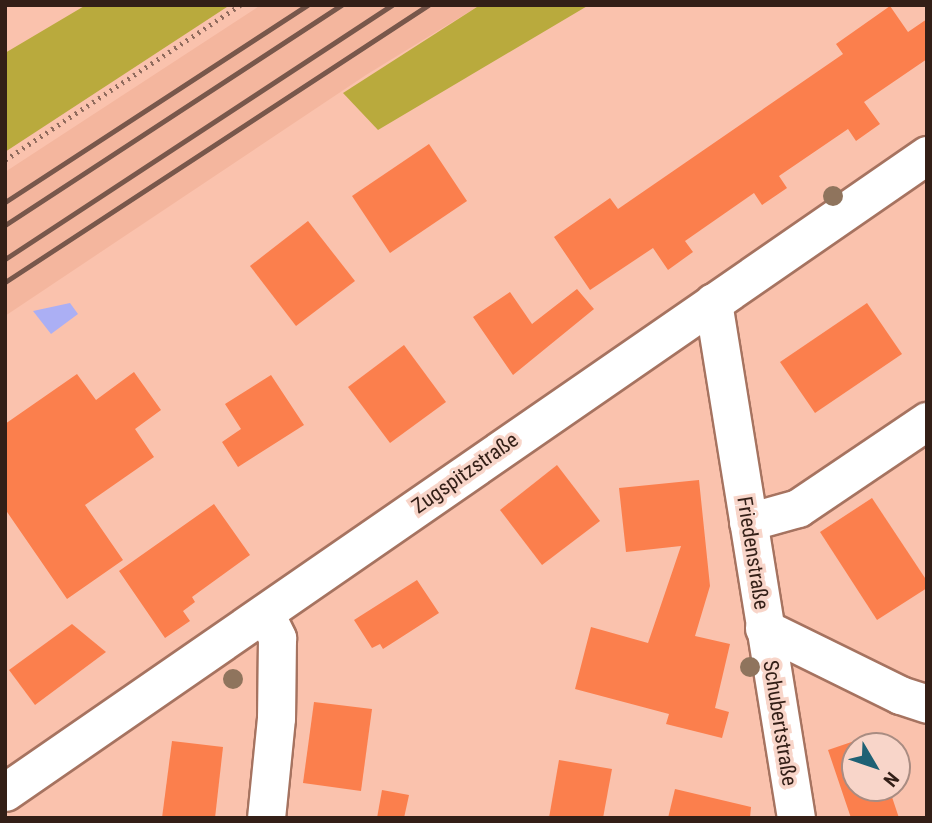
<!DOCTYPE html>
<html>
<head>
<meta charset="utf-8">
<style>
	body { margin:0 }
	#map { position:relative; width:932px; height:823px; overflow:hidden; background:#fac2ad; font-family:"Roboto Condensed",sans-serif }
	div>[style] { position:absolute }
	.built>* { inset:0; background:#f4b69e }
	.green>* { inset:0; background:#b9aa3d }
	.water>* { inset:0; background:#abaff4 }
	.building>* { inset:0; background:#fb7f4d }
	.path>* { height:4.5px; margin-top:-2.25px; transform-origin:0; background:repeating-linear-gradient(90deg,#906b5d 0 2px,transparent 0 7px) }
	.roads { filter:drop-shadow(2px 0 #a67360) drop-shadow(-2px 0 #a67360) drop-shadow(0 2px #a67360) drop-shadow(0 -2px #a67360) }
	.minor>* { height:37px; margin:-18.5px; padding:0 18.5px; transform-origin:18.5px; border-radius:18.5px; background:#fff }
	.rail>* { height:5px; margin:-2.5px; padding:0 2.5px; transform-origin:2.5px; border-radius:2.5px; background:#78574b }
	.trees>* { width:20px; height:20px; margin:-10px; border-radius:50%; background:#8f745d }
	span { translate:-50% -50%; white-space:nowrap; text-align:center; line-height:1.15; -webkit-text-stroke:7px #f8d5c9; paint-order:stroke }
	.street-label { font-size:21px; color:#331f17 }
	.frame { position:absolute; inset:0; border:7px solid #331f17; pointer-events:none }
	.north { position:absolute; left:841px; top:732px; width:70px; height:70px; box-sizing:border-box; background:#f8d5c9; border:2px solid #a98c82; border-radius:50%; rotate:129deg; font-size:19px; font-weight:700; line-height:28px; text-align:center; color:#331f17 }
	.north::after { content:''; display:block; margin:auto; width:24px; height:32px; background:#1f6174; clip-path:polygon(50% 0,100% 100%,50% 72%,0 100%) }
</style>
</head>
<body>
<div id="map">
	<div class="built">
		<i style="clip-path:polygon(261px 5px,480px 5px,366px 75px,5px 316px,5px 172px)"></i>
	</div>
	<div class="green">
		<i style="clip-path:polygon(86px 5px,230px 5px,5px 152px,5px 53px)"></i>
		<i style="clip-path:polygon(480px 5px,589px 5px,378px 130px,343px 93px)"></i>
	</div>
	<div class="water">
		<i style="clip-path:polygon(70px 303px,78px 314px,51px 334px,33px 311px)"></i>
	</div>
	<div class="building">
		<i style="clip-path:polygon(890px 6px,908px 32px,927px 19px,927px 59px,864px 102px,880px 124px,856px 141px,848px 129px,779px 176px,787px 188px,762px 205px,754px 193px,685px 241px,693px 252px,668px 270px,653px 248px,590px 290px,554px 237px,610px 198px,618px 209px,711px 145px,843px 54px,836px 44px)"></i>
		<i style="clip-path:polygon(429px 144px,467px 201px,390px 253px,352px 196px)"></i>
		<i style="clip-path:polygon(308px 221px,355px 281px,296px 326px,250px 266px)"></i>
		<i style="clip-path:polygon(577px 289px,594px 309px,513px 375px,473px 317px,510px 292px,532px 324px)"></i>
		<i style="clip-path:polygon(867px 303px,902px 354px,815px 413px,780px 362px)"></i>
		<i style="clip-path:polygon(404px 345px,446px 402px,390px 443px,348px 387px)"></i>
		<i style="clip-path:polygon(134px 372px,161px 410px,135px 429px,154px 457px,85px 505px,123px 560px,67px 599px,5px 509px,5px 424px,77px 374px,96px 400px)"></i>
		<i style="clip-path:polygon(271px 375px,304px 425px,238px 467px,222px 442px,241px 429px,225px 404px)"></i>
		<i style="clip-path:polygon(557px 465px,600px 521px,542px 565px,500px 510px)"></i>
		<i style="clip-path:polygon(699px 480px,710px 586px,695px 636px,730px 644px,715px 708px,729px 712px,722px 738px,666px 724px,669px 714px,575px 689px,591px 627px,648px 643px,681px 546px,626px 552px,619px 488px)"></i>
		<i style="clip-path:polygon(872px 498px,927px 581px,927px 588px,877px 620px,820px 532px)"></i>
		<i style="clip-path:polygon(214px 504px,250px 555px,192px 597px,195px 602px,183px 611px,190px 621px,165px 638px,119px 571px)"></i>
		<i style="clip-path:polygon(417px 580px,439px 613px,383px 649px,380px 644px,372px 648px,354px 620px)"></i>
		<i style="clip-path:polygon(72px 624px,106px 652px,35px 705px,9px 670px)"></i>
		<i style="clip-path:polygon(314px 702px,372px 709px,361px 791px,303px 783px)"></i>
		<i style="clip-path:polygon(872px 735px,875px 746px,855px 746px,855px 788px,889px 788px,899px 818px,851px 818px,828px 750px)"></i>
		<i style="clip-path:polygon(172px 741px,223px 747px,215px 818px,162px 818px)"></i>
		<i style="clip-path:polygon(559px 760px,612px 769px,603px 818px,549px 818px)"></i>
		<i style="clip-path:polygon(675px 789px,751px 807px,750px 818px,668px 818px)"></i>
		<i style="clip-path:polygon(382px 790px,409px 795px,404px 818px,377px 818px)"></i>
	</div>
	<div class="path">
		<i style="left:5px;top:160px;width:282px;rotate:-33.4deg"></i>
	</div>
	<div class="roads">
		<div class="minor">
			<i style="left:713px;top:302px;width:523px;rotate:80.86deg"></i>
			<i style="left:748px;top:522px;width:52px;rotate:-15.6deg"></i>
			<i style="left:798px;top:508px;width:156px;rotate:-34deg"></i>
			<i style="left:265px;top:613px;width:28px;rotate:64deg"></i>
			<i style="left:277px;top:638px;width:80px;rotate:90.7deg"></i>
			<i style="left:276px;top:718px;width:100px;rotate:95.7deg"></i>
			<i style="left:764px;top:628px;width:152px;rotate:26.2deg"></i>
			<i style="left:900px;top:695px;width:28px;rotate:18deg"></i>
			<i style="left:5px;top:792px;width:1121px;rotate:-34.64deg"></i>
		</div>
	</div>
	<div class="rail">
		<i style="left:5px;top:202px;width:361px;rotate:-33.1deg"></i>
		<i style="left:5px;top:225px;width:402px;rotate:-33.2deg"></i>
		<i style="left:5px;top:259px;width:463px;rotate:-33.3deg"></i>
		<i style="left:5px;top:282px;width:506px;rotate:-33.22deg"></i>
	</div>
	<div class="trees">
		<i style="left:833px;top:196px"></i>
		<i style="left:750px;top:667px"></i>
		<i style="left:233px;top:679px"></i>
	</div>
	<div class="street-label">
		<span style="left:465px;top:473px;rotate:-35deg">Zugspitzstraße</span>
		<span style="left:753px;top:553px;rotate:81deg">Friedenstraße</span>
		<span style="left:780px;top:723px;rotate:81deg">Schubertstraße</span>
	</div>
	<div class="frame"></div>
	<div class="north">N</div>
</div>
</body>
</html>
